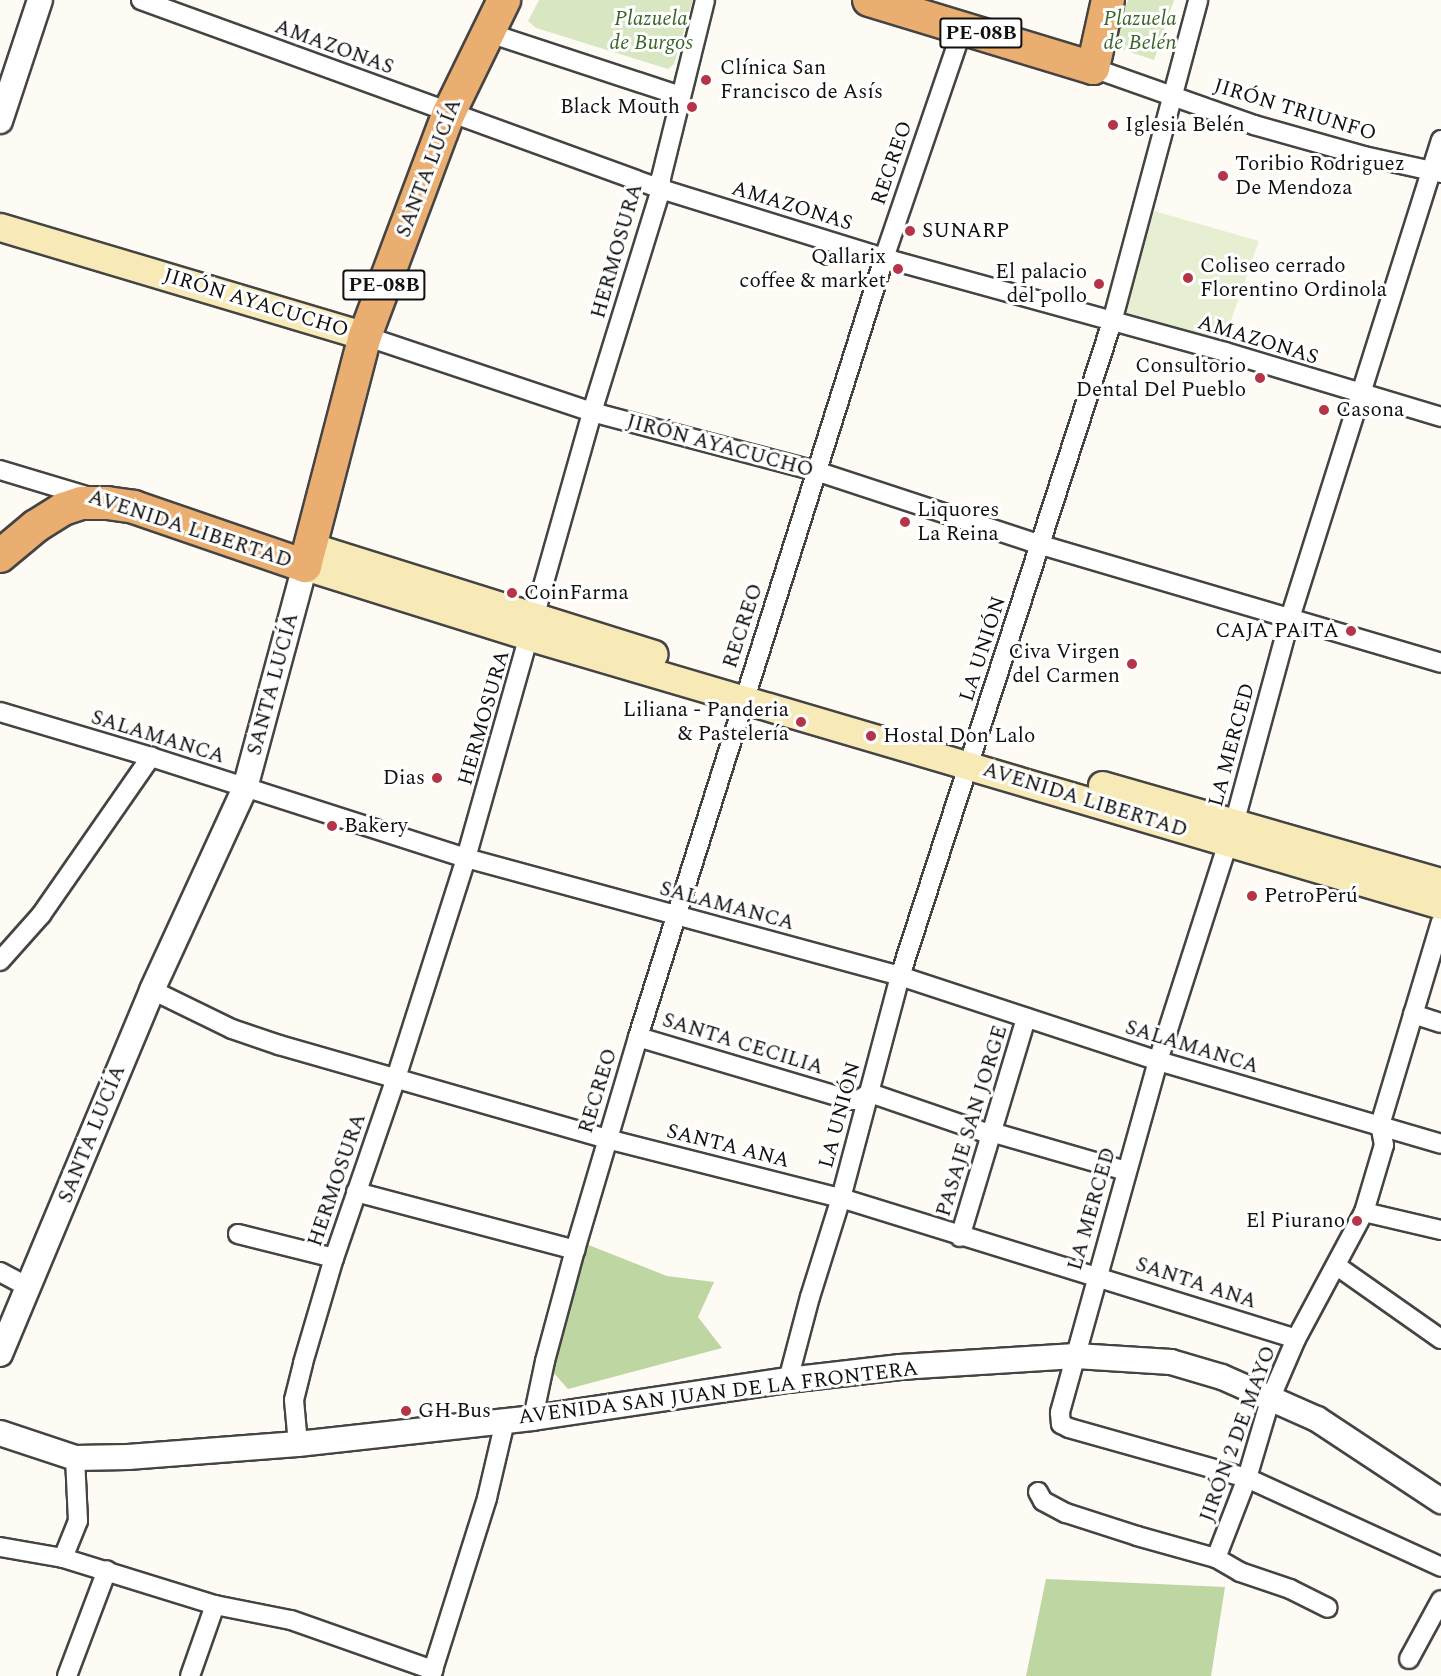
<!DOCTYPE html>
<html>
<head>
<meta charset="utf-8">
<style>
	body { margin:0 }
	#map { position:relative; width:1441px; height:1676px; overflow:hidden; background:#fefbf5; font-family:Spectral,serif }
	div>[style] { position:absolute }
	.green>* { inset:0; background:#d8e7c1 }
	.forest>* { inset:0; background:#bed6a1 }
	.pitch>* { inset:0; background:#e7efd2 }
	.roads { filter:drop-shadow(2px 0 #444) drop-shadow(-2px 0 #444) drop-shadow(0 2px #444) drop-shadow(0 -2px #444) }
	.minor>* { height:18px; margin:-9px; padding:0 9px; transform-origin:9px; border-radius:9px; background:#fff }
	.tertiary>* { height:24px; margin:-12px; padding:0 12px; transform-origin:12px; border-radius:12px; background:#fff }
	.secondary>* { height:27px; margin:-13.5px; padding:0 13.5px; transform-origin:13.5px; border-radius:13.5px; background:#f8eab7 }
	.trunk>* { height:32px; margin:-16px; padding:0 16px; transform-origin:16px; border-radius:16px; background:#eaae70 }
	.dots>* { width:16px; height:16px; translate:-50% -50%; box-sizing:border-box; border:3px solid #fff; border-radius:50% }
	span { translate:-50% -50%; white-space:nowrap; text-align:center; line-height:1.15; -webkit-text-stroke:6px #fff; paint-order:stroke }
	.shield-label span { padding:2px 4px; background:#fff; border:2px solid; border-radius:4px; -webkit-text-stroke-width:0 }
	.shield-label { font-size:20px; color:#111; font-weight:700 }
	.park-label { font-size:21px; color:#396426; font-style:italic }
	.street-label { font-size:21px; color:#111 }
	.poi-label { font-size:21px; color:#111 }
	.left { translate:0 -50%; text-align:left }
	.right { translate:-100% -50%; text-align:right }
</style>
</head>
<body>
<div id="map">
	<div class="green">
		<i style="clip-path:polygon(539px 0,693px 0,674px 64px,668px 69px,536px 28px,528px 21px)"></i>
		<i style="clip-path:polygon(1128px 0,1174px 0,1154px 60px,1112px 46px)"></i>
	</div>
	<div class="forest">
		<i style="clip-path:polygon(586px 1244px,667px 1276px,714px 1282px,698px 1317px,722px 1348px,568px 1389px,543px 1361px)"></i>
		<i style="clip-path:polygon(1046px 1579px,1225px 1587px,1211px 1676px,1026px 1676px)"></i>
	</div>
	<div class="pitch">
		<i style="clip-path:polygon(1154px 211px,1259px 241px,1221px 349px,1117px 316px)"></i>
	</div>
	<div class="roads">
		<div class="minor">
			<i style="left:141px;top:0;width:553px;rotate:19.97deg"></i>
			<i style="left:661px;top:189px;width:233px;rotate:17.2deg"></i>
			<i style="left:884px;top:258px;width:354px;rotate:15.4deg"></i>
			<i style="left:1225px;top:352px;width:226px;rotate:16.7deg"></i>
			<i style="left:486px;top:32px;width:205px;rotate:18.2deg"></i>
			<i style="left:1093px;top:68px;width:171px;rotate:19.5deg"></i>
			<i style="left:1254px;top:125px;width:114px;rotate:15.7deg"></i>
			<i style="left:1364px;top:156px;width:79px;rotate:12.4deg"></i>
			<i style="left:1441px;top:140px;width:501px;rotate:107.53deg"></i>
			<i style="left:1290px;top:618px;width:213px;rotate:105.2deg"></i>
			<i style="left:1234px;top:824px;width:249px;rotate:107.8deg"></i>
			<i style="left:1158px;top:1061px;width:365px;rotate:105.6deg"></i>
			<i style="left:1060px;top:1413px;width:11px;rotate:85deg"></i>
			<i style="left:1061px;top:1424px;width:9px;rotate:27deg"></i>
			<i style="left:1069px;top:1428px;width:185px;rotate:15.7deg"></i>
			<i style="left:1247px;top:1478px;width:213px;rotate:24.6deg"></i>
			<i style="left:365px;top:336px;width:239px;rotate:18.5deg"></i>
			<i style="left:592px;top:412px;width:232px;rotate:14.8deg"></i>
			<i style="left:816px;top:471px;width:237px;rotate:18.2deg"></i>
			<i style="left:1041px;top:545px;width:417px;rotate:16.4deg"></i>
			<i style="left:0;top:470px;width:94px;rotate:16.7deg"></i>
			<i style="left:0;top:712px;width:158px;rotate:16.6deg"></i>
			<i style="left:151px;top:757px;width:331px;rotate:17.8deg"></i>
			<i style="left:466px;top:858px;width:450px;rotate:15.2deg"></i>
			<i style="left:900px;top:976px;width:272px;rotate:18.2deg"></i>
			<i style="left:1158px;top:1061px;width:295px;rotate:16.3deg"></i>
			<i style="left:0;top:961px;width:62px;rotate:-48.3deg"></i>
			<i style="left:41px;top:915px;width:193px;rotate:-55.2deg"></i>
			<i style="left:152px;top:990px;width:89px;rotate:26deg"></i>
			<i style="left:232px;top:1029px;width:50px;rotate:18.8deg"></i>
			<i style="left:279px;top:1045px;width:341px;rotate:16deg"></i>
			<i style="left:607px;top:1139px;width:241px;rotate:14.2deg"></i>
			<i style="left:841px;top:1198px;width:476px;rotate:17.2deg"></i>
			<i style="left:1413px;top:1014px;width:29px;rotate:18deg"></i>
			<i style="left:638px;top:1037px;width:222px;rotate:16.5deg"></i>
			<i style="left:851px;top:1100px;width:7px"></i>
			<i style="left:858px;top:1100px;width:14px;rotate:-30deg"></i>
			<i style="left:870px;top:1093px;width:120px;rotate:19deg"></i>
			<i style="left:983px;top:1132px;width:8px"></i>
			<i style="left:991px;top:1132px;width:141px;rotate:16.1deg"></i>
			<i style="left:356px;top:1192px;width:227px;rotate:14.8deg"></i>
			<i style="left:1364px;top:1212px;width:79px;rotate:13.2deg"></i>
			<i style="left:238px;top:1234px;width:99px;rotate:14deg"></i>
			<i style="left:960px;top:1237px;width:229px;rotate:-73.2deg"></i>
			<i style="left:1337px;top:1266px;width:127px;rotate:35.1deg"></i>
			<i style="left:0;top:1272px;width:34px;rotate:28deg"></i>
			<i style="left:788px;top:1380px;width:86px;rotate:-75.2deg"></i>
			<i style="left:810px;top:1297px;width:104px;rotate:-72.6deg"></i>
			<i style="left:841px;top:1198px;width:230px;rotate:-75.1deg"></i>
			<i style="left:900px;top:976px;width:688px;rotate:-72.04deg"></i>
			<i style="left:1112px;top:322px;width:333px;rotate:-75deg"></i>
			<i style="left:533px;top:1418px;width:58px;rotate:-78.1deg"></i>
			<i style="left:545px;top:1361px;width:115px;rotate:-74.9deg"></i>
			<i style="left:575px;top:1250px;width:222px;rotate:-73.5deg"></i>
			<i style="left:638px;top:1037px;width:817px;rotate:-72.47deg"></i>
			<i style="left:884px;top:258px;width:244px;rotate:-71.1deg"></i>
			<i style="left:298px;top:1444px;width:44px;rotate:-95.2deg"></i>
			<i style="left:294px;top:1400px;width:38px;rotate:-76deg"></i>
			<i style="left:303px;top:1363px;width:109px;rotate:-73.6deg"></i>
			<i style="left:334px;top:1258px;width:190px;rotate:-71deg"></i>
			<i style="left:396px;top:1078px;width:231px;rotate:-72.3deg"></i>
			<i style="left:466px;top:858px;width:463px;rotate:-74.2deg"></i>
			<i style="left:592px;top:412px;width:233px;rotate:-72.8deg"></i>
			<i style="left:661px;top:189px;width:11px;rotate:-90deg"></i>
			<i style="left:661px;top:178px;width:183px;rotate:-76.1deg"></i>
			<i style="left:1038px;top:1492px;width:10px;rotate:61deg"></i>
			<i style="left:1043px;top:1501px;width:26px;rotate:28deg"></i>
			<i style="left:1066px;top:1513px;width:75px;rotate:17.9deg"></i>
			<i style="left:1137px;top:1536px;width:82px;rotate:15.6deg"></i>
			<i style="left:1216px;top:1558px;width:28px;rotate:30deg"></i>
			<i style="left:1240px;top:1572px;width:53px;rotate:18.8deg"></i>
			<i style="left:1290px;top:1589px;width:42px;rotate:26.6deg"></i>
			<i style="left:0;top:1547px;width:64px;rotate:9.9deg"></i>
			<i style="left:63px;top:1558px;width:159px;rotate:17.2deg"></i>
			<i style="left:215px;top:1605px;width:75px;rotate:109.4deg"></i>
			<i style="left:63px;top:1558px;width:40px;rotate:-68deg"></i>
			<i style="left:78px;top:1521px;width:63px;rotate:-92.7deg"></i>
			<i style="left:1216px;top:1558px;width:86px;rotate:-68.8deg"></i>
			<i style="left:1247px;top:1478px;width:84px;rotate:-73.5deg"></i>
			<i style="left:1271px;top:1397px;width:63px;rotate:-66.7deg"></i>
			<i style="left:1296px;top:1339px;width:144px;rotate:-61.8deg"></i>
			<i style="left:1364px;top:1212px;width:70px;rotate:-73.4deg"></i>
			<i style="left:1384px;top:1145px;width:20px;rotate:-101deg"></i>
			<i style="left:1380px;top:1125px;width:212px;rotate:-73.3deg"></i>
			<i style="left:215px;top:1605px;width:77px;rotate:11.2deg"></i>
			<i style="left:291px;top:1620px;width:151px;rotate:19.4deg"></i>
			<i style="left:1409px;top:1659px;width:67px;rotate:-61.5deg"></i>
			<i style="left:67px;top:1676px;width:113px;rotate:-69.3deg"></i>
			<i style="left:431px;top:1676px;width:187px;rotate:-72.5deg"></i>
			<i style="left:487px;top:1498px;width:79px;rotate:-76.8deg"></i>
		</div>
		<div class="tertiary">
			<i style="left:0;top:121px;width:127px;rotate:-71.7deg"></i>
			<i style="left:0;top:1354px;width:394px;rotate:-67.3deg"></i>
			<i style="left:152px;top:990px;width:222px;rotate:-65.3deg"></i>
			<i style="left:245px;top:788px;width:230px;rotate:-74.9deg"></i>
			<i style="left:0;top:1433px;width:79px;rotate:18.4deg"></i>
			<i style="left:75px;top:1458px;width:53px;rotate:-1.1deg"></i>
			<i style="left:128px;top:1457px;width:170px;rotate:-4.4deg"></i>
			<i style="left:298px;top:1444px;width:236px;rotate:-6.3deg"></i>
			<i style="left:533px;top:1418px;width:258px;rotate:-8.5deg"></i>
			<i style="left:788px;top:1380px;width:113px;rotate:-6.6deg"></i>
			<i style="left:900px;top:1367px;width:176px;rotate:-3.6deg"></i>
			<i style="left:1076px;top:1356px;width:95px;rotate:3.6deg"></i>
			<i style="left:1171px;top:1362px;width:53px;rotate:16.4deg"></i>
			<i style="left:1222px;top:1377px;width:104px;rotate:23.9deg"></i>
			<i style="left:1317px;top:1419px;width:149px;rotate:33.5deg"></i>
		</div>
		<div class="secondary">
			<i style="left:0;top:227px;width:381px;rotate:16.6deg"></i>
			<i style="left:309px;top:546px;width:361px;rotate:17.4deg"></i>
			<i style="left:305px;top:566px;width:237px;rotate:17.4deg"></i>
			<i style="left:531px;top:637px;width:949px;rotate:16.41deg"></i>
			<i style="left:1102px;top:785px;width:353px;rotate:16deg"></i>
		</div>
		<div class="trunk">
			<i style="left:869px;top:0;width:234px;rotate:16.9deg"></i>
			<i style="left:1093px;top:68px;width:70px;rotate:-77.6deg"></i>
			<i style="left:0;top:556px;width:47px;rotate:-39.8deg"></i>
			<i style="left:36px;top:526px;width:32px;rotate:-32deg"></i>
			<i style="left:63px;top:509px;width:20px;rotate:-18deg"></i>
			<i style="left:82px;top:503px;width:25px"></i>
			<i style="left:107px;top:503px;width:27px;rotate:8deg"></i>
			<i style="left:134px;top:507px;width:181px;rotate:19deg"></i>
			<i style="left:305px;top:566px;width:238px;rotate:-75.4deg"></i>
			<i style="left:365px;top:336px;width:238px;rotate:-69.4deg"></i>
			<i style="left:449px;top:113px;width:126px;rotate:-64deg"></i>
		</div>
	</div>
	<div class="dots">
		<i style="left:706px;top:80px;background:#b53447"></i>
		<i style="left:692px;top:107px;background:#b53447"></i>
		<i style="left:1113px;top:125px;background:#b53447"></i>
		<i style="left:1223px;top:176px;background:#b53447"></i>
		<i style="left:910px;top:231px;background:#b53447"></i>
		<i style="left:898px;top:269px;background:#b53447"></i>
		<i style="left:1188px;top:278px;background:#b53447"></i>
		<i style="left:1099px;top:284px;background:#b53447"></i>
		<i style="left:1260px;top:378px;background:#b53447"></i>
		<i style="left:1324px;top:410px;background:#b53447"></i>
		<i style="left:905px;top:522px;background:#b53447"></i>
		<i style="left:512px;top:593px;background:#b53447"></i>
		<i style="left:1351px;top:631px;background:#b53447"></i>
		<i style="left:1132px;top:664px;background:#b53447"></i>
		<i style="left:801px;top:722px;background:#b53447"></i>
		<i style="left:871px;top:736px;background:#b53447"></i>
		<i style="left:437px;top:778px;background:#b53447"></i>
		<i style="left:332px;top:826px;background:#b53447"></i>
		<i style="left:1252px;top:896px;background:#b53447"></i>
		<i style="left:1357px;top:1221px;background:#b53447"></i>
		<i style="left:406px;top:1411px;background:#b53447"></i>
	</div>
	<div class="shield-label">
		<span style="left:981px;top:33px">PE-08B</span>
		<span style="left:384px;top:285px">PE-08B</span>
	</div>
	<div class="park-label">
		<span style="left:651px;top:31px">Plazuela<br>de Burgos</span>
		<span style="left:1140px;top:31px">Plazuela<br>de Belén</span>
	</div>
	<div class="street-label">
		<span style="left:334px;top:47px;rotate:20deg">AMAZONAS</span>
		<span style="left:1295px;top:110px;rotate:17deg">JIRÓN TRIUNFO</span>
		<span style="left:892px;top:163px;rotate:-71deg">RECREO</span>
		<span style="left:429px;top:168px;rotate:-69deg">SANTA LUCÍA</span>
		<span style="left:792px;top:206px;rotate:17deg">AMAZONAS</span>
		<span style="left:617px;top:251px;rotate:-74deg">HERMOSURA</span>
		<span style="left:256px;top:303px;rotate:17deg">JIRÓN AYACUCHO</span>
		<span style="left:1258px;top:340px;rotate:17deg">AMAZONAS</span>
		<span style="left:720px;top:446px;rotate:15deg">JIRÓN AYACUCHO</span>
		<span style="left:190px;top:529px;rotate:18deg">AVENIDA LIBERTAD</span>
		<span style="left:743px;top:626px;rotate:-72deg">RECREO</span>
		<span style="left:983px;top:649px;rotate:-72deg">LA UNIÓN</span>
		<span style="left:273px;top:684px;rotate:-75deg">SANTA LUCÍA</span>
		<span style="left:484px;top:718px;rotate:-74deg">HERMOSURA</span>
		<span style="left:158px;top:737px;rotate:17deg">SALAMANCA</span>
		<span style="left:1232px;top:745px;rotate:-75deg">LA MERCED</span>
		<span style="left:1085px;top:800px;rotate:17deg">AVENIDA LIBERTAD</span>
		<span style="left:727px;top:906px;rotate:15deg">SALAMANCA</span>
		<span style="left:743px;top:1044px;rotate:17deg">SANTA CECILIA</span>
		<span style="left:1192px;top:1047px;rotate:17deg">SALAMANCA</span>
		<span style="left:598px;top:1091px;rotate:-73deg">RECREO</span>
		<span style="left:840px;top:1115px;rotate:-75deg">LA UNIÓN</span>
		<span style="left:972px;top:1121px;rotate:-73deg">PASAJE SAN JORGE</span>
		<span style="left:92px;top:1134px;rotate:-68deg">SANTA LUCÍA</span>
		<span style="left:728px;top:1146px;rotate:14deg">SANTA ANA</span>
		<span style="left:337px;top:1180px;rotate:-71deg">HERMOSURA</span>
		<span style="left:1092px;top:1209px;rotate:-74deg">LA MERCED</span>
		<span style="left:1196px;top:1283px;rotate:18deg">SANTA ANA</span>
		<span style="left:718px;top:1393px;rotate:-7deg">AVENIDA SAN JUAN DE LA FRONTERA</span>
		<span style="left:1238px;top:1434px;rotate:-70deg">JIRÓN 2 DE MAYO</span>
	</div>
	<div class="poi-label">
		<span class="left" style="left:720px;top:80px">Clínica San<br>Francisco de Asís</span>
		<span class="right" style="left:680px;top:107px">Black Mouth</span>
		<span class="left" style="left:1125px;top:125px">Iglesia Belén</span>
		<span class="left" style="left:1235px;top:176px">Toribio Rodriguez<br>De Mendoza</span>
		<span class="left" style="left:922px;top:231px">SUNARP</span>
		<span class="right" style="left:886px;top:269px">Qallarix<br>coffee &amp; market</span>
		<span class="left" style="left:1200px;top:278px">Coliseo cerrado<br>Florentino Ordinola</span>
		<span class="right" style="left:1087px;top:284px">El palacio<br>del pollo</span>
		<span class="right" style="left:1246px;top:378px">Consultorio<br>Dental Del Pueblo</span>
		<span class="left" style="left:1336px;top:410px">Casona</span>
		<span class="left" style="left:917px;top:522px">Liquores<br>La Reina</span>
		<span class="left" style="left:524px;top:593px">CoinFarma</span>
		<span class="right" style="left:1339px;top:631px">CAJA PAITA</span>
		<span class="right" style="left:1120px;top:664px">Civa Virgen<br>del Carmen</span>
		<span class="right" style="left:789px;top:722px">Liliana - Panderia<br>&amp; Pastelería</span>
		<span class="left" style="left:883px;top:736px">Hostal Don Lalo</span>
		<span class="right" style="left:425px;top:778px">Dias</span>
		<span class="left" style="left:344px;top:826px">Bakery</span>
		<span class="left" style="left:1264px;top:896px">PetroPerú</span>
		<span class="right" style="left:1345px;top:1221px">El Piurano</span>
		<span class="left" style="left:418px;top:1411px">GH Bus</span>
	</div>
</div>
</body>
</html>
